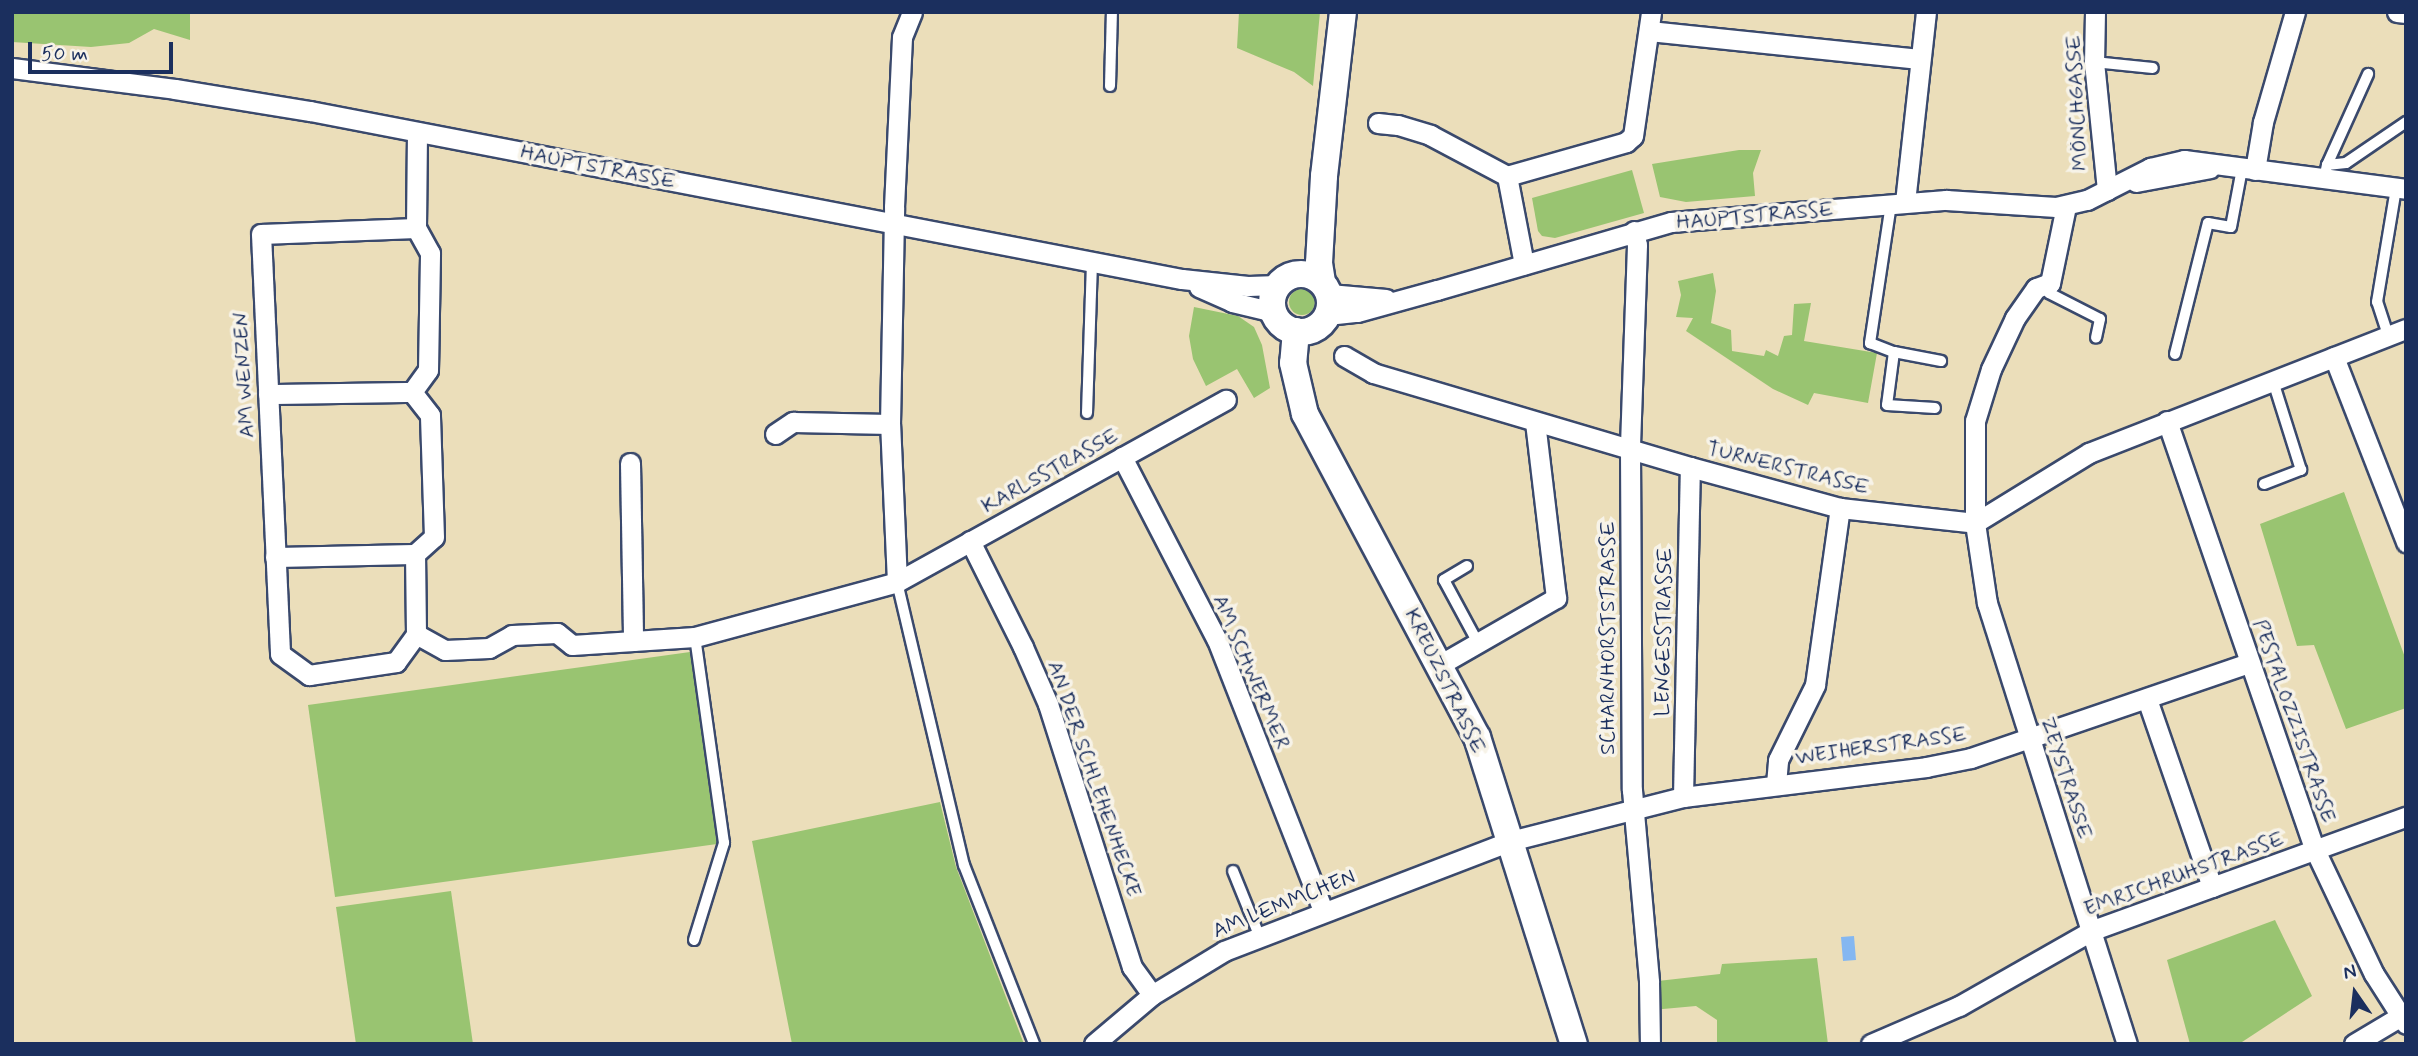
<!DOCTYPE html>
<html>
<head>
<meta charset="utf-8">
<style>
	body { margin:0 }
	#map { position:relative; width:2418px; height:1056px; overflow:hidden; background:#ebdeba; font-family:Mynerve,sans-serif }
	div>[style] { position:absolute }
	.green>* { inset:0; background:#99c471 }
	.round { border-radius:50% }
	.water>* { inset:0; background:#84b7f1 }
	.roads { filter:drop-shadow(2px 0 #3a496c) drop-shadow(-2px 0 #3a496c) drop-shadow(0 2px #3a496c) drop-shadow(0 -2px #3a496c) }
	.lane>* { height:10px; margin:-5px; padding:0 5px; transform-origin:5px; border-radius:5px; background:#fff }
	.street>* { height:19px; margin:-9.5px; padding:0 9.5px; transform-origin:9.5px; border-radius:9.5px; background:#fff }
	.secondary>* { height:26px; margin:-13px; padding:0 13px; transform-origin:13px; border-radius:13px; background:#fff }
	.secondary>.ring { margin:-13px; padding:0; box-sizing:content-box; background:none; border:26px solid #fff; border-radius:50% }
	span { translate:-50% -50%; white-space:nowrap; text-align:center; line-height:1.15; -webkit-text-stroke:7px #f7f3e8; paint-order:stroke }
	.street-label { font-size:21px; color:#1b2f5e }
	.frame { position:absolute; inset:0; border:14px solid #1b2f5e; pointer-events:none }
	.north { position:absolute; left:2320px; top:958px; width:70px; height:70px; -webkit-text-stroke:5px #f7f3e8; paint-order:stroke; rotate:346deg; font-size:19px; font-weight:700; line-height:28px; text-align:center; color:#1b2f5e }
	.north::after { content:''; display:block; margin:auto; width:24px; height:32px; background:#1b2f5e; clip-path:polygon(50% 0,100% 100%,50% 72%,0 100%) }
	.scale { position:absolute; left:28px; top:42px; width:145px; height:32px; box-sizing:border-box; border:4px solid #1b2f5e; border-top:0; padding-left:9px; font-size:21px; line-height:24px; white-space:nowrap; color:#1b2f5e; -webkit-text-stroke:5px #f7f3e8; paint-order:stroke }
</style>
</head>
<body>
<div id="map">
	<div class="green">
		<i style="clip-path:polygon(12px 12px,190px 12px,190px 40px,154px 29px,129px 43px,91px 47px,12px 42px)"></i>
		<i style="clip-path:polygon(1239px 12px,1320px 12px,1313px 86px,1294px 72px,1237px 48px)"></i>
		<i style="clip-path:polygon(1739px 150px,1761px 150px,1753px 173px,1755px 196px,1686px 202px,1660px 197px,1652px 164px)"></i>
		<i style="clip-path:polygon(1632px 170px,1644px 213px,1555px 238px,1542px 236px,1538px 231px,1532px 198px)"></i>
		<i style="clip-path:polygon(1713px 273px,1716px 291px,1711px 323px,1731px 330px,1732px 351px,1764px 356px,1766px 350px,1778px 356px,1784px 336px,1792px 335px,1794px 304px,1811px 303px,1804px 341px,1877px 353px,1868px 403px,1814px 393px,1808px 405px,1773px 389px,1686px 331px,1693px 318px,1676px 317px,1681px 295px,1678px 281px)"></i>
		<i class="round" style="left:1289px;top:289px;width:26px;height:26px"></i>
		<i style="clip-path:polygon(1194px 307px,1238px 316px,1254px 327px,1262px 345px,1270px 388px,1254px 398px,1237px 369px,1206px 386px,1193px 359px,1189px 336px)"></i>
		<i style="clip-path:polygon(2344px 492px,2406px 660px,2406px 708px,2346px 729px,2314px 645px,2297px 646px,2260px 524px)"></i>
		<i style="clip-path:polygon(690px 652px,717px 844px,335px 897px,308px 705px)"></i>
		<i style="clip-path:polygon(940px 802px,956px 867px,1024px 1044px,792px 1044px,752px 841px)"></i>
		<i style="clip-path:polygon(451px 891px,473px 1044px,356px 1044px,336px 907px)"></i>
		<i style="clip-path:polygon(2275px 920px,2312px 996px,2239px 1044px,2190px 1044px,2167px 960px)"></i>
		<i style="clip-path:polygon(1817px 958px,1828px 1044px,1717px 1044px,1717px 1020px,1696px 1006px,1652px 1010px,1649px 982px,1720px 974px,1722px 964px)"></i>
	</div>
	<div class="water">
		<i style="clip-path:polygon(1854px 936px,1856px 960px,1843px 961px,1841px 937px)"></i>
	</div>
	<div class="roads">
		<div class="lane">
			<i style="left:2094px;top:62px;width:59px;rotate:5.8deg"></i>
			<i style="left:1110px;top:86px;width:74px;rotate:-88.5deg"></i>
			<i style="left:2327px;top:165px;width:19px;rotate:-6deg"></i>
			<i style="left:2346px;top:163px;width:73px;rotate:-34.3deg"></i>
			<i style="left:2324px;top:179px;width:14px;rotate:-78deg"></i>
			<i style="left:2327px;top:165px;width:100px;rotate:-65.7deg"></i>
			<i style="left:1891px;top:204px;width:141px;rotate:98.6deg"></i>
			<i style="left:1870px;top:343px;width:26px;rotate:21deg"></i>
			<i style="left:1894px;top:352px;width:48px;rotate:10.8deg"></i>
			<i style="left:2050px;top:284px;width:9px;rotate:96deg"></i>
			<i style="left:2049px;top:293px;width:57px;rotate:27deg"></i>
			<i style="left:2100px;top:319px;width:19px;rotate:102deg"></i>
			<i style="left:2388px;top:335px;width:35px;rotate:-108deg"></i>
			<i style="left:2377px;top:302px;width:116px;rotate:-80.5deg"></i>
			<i style="left:1894px;top:352px;width:53px;rotate:97.5deg"></i>
			<i style="left:1887px;top:405px;width:48px;rotate:3.6deg"></i>
			<i style="left:2175px;top:354px;width:135px;rotate:-75.9deg"></i>
			<i style="left:2208px;top:223px;width:23px;rotate:10deg"></i>
			<i style="left:2231px;top:227px;width:59px;rotate:-79.3deg"></i>
			<i style="left:1087px;top:413px;width:152px;rotate:-88.1deg"></i>
			<i style="left:2264px;top:484px;width:40px;rotate:-21deg"></i>
			<i style="left:2301px;top:470px;width:93px;rotate:-107.5deg"></i>
			<i style="left:1467px;top:566px;width:27px;rotate:149deg"></i>
			<i style="left:1444px;top:580px;width:72px;rotate:61.6deg"></i>
			<i style="left:897px;top:582px;width:291px;rotate:76.7deg"></i>
			<i style="left:964px;top:865px;width:192px;rotate:68.6deg"></i>
			<i style="left:1233px;top:871px;width:69px;rotate:67.9deg"></i>
			<i style="left:694px;top:940px;width:102px;rotate:-72.8deg"></i>
			<i style="left:724px;top:843px;width:208px;rotate:-98deg"></i>
		</div>
		<div class="street">
			<i style="left:2095px;top:12px;width:50px;rotate:91.1deg"></i>
			<i style="left:2094px;top:62px;width:129px;rotate:84.2deg"></i>
			<i style="left:2397px;top:12px;width:9px;rotate:6deg"></i>
			<i style="left:1649px;top:31px;width:272px;rotate:5.9deg"></i>
			<i style="left:12px;top:68px;width:164px;rotate:7.3deg"></i>
			<i style="left:175px;top:89px;width:137px;rotate:9.3deg"></i>
			<i style="left:310px;top:111px;width:888px;rotate:10.91deg"></i>
			<i style="left:1182px;top:279px;width:66px;rotate:6.1deg"></i>
			<i style="left:1248px;top:286px;width:30px;rotate:-2deg"></i>
			<i style="left:1378px;top:123px;width:20px;rotate:6deg"></i>
			<i style="left:1398px;top:125px;width:34px;rotate:17deg"></i>
			<i style="left:1430px;top:135px;width:87px;rotate:28deg"></i>
			<i style="left:2255px;top:170px;width:49px;rotate:-80.5deg"></i>
			<i style="left:2263px;top:122px;width:115px;rotate:-73.8deg"></i>
			<i style="left:1507px;top:176px;width:124px;rotate:-15.9deg"></i>
			<i style="left:1626px;top:142px;width:9px;rotate:-41deg"></i>
			<i style="left:1633px;top:136px;width:125px;rotate:-81.7deg"></i>
			<i style="left:1507px;top:176px;width:90px;rotate:79.1deg"></i>
			<i style="left:2136px;top:182px;width:75px;rotate:-10.7deg"></i>
			<i style="left:1905px;top:202px;width:191px;rotate:-83.7deg"></i>
			<i style="left:2066px;top:206px;width:79px;rotate:101.7deg"></i>
			<i style="left:2050px;top:283px;width:15px;rotate:160deg"></i>
			<i style="left:2036px;top:288px;width:37px;rotate:125deg"></i>
			<i style="left:2015px;top:318px;width:56px;rotate:115.2deg"></i>
			<i style="left:1991px;top:369px;width:54px;rotate:107.1deg"></i>
			<i style="left:1975px;top:421px;width:102px;rotate:90deg"></i>
			<i style="left:1975px;top:523px;width:81px;rotate:81.5deg"></i>
			<i style="left:1987px;top:603px;width:463px;rotate:72.4deg"></i>
			<i style="left:416px;top:228px;width:155px;rotate:177.8deg"></i>
			<i style="left:261px;top:234px;width:420px;rotate:87.4deg"></i>
			<i style="left:280px;top:654px;width:36px;rotate:36deg"></i>
			<i style="left:309px;top:675px;width:88px;rotate:-8.5deg"></i>
			<i style="left:396px;top:662px;width:34px;rotate:-54deg"></i>
			<i style="left:416px;top:634px;width:33px;rotate:29deg"></i>
			<i style="left:445px;top:650px;width:44px;rotate:-2.6deg"></i>
			<i style="left:489px;top:648px;width:26px;rotate:-29deg"></i>
			<i style="left:512px;top:635px;width:45px;rotate:-2.5deg"></i>
			<i style="left:557px;top:633px;width:19px;rotate:39deg"></i>
			<i style="left:572px;top:645px;width:123px;rotate:-3.7deg"></i>
			<i style="left:695px;top:637px;width:209px;rotate:-15.2deg"></i>
			<i style="left:897px;top:582px;width:376px;rotate:-29deg"></i>
			<i style="left:1634px;top:231px;width:14px;rotate:78deg"></i>
			<i style="left:1637px;top:245px;width:205px;rotate:92deg"></i>
			<i style="left:1630px;top:450px;width:340px;rotate:89.7deg"></i>
			<i style="left:1632px;top:790px;width:193px;rotate:84.9deg"></i>
			<i style="left:1649px;top:982px;width:62px;rotate:89.1deg"></i>
			<i style="left:1199px;top:287px;width:36px;rotate:24deg"></i>
			<i style="left:1232px;top:302px;width:43px;rotate:13.4deg"></i>
			<i style="left:1329px;top:294px;width:57px;rotate:5deg"></i>
			<i style="left:1327px;top:315px;width:30px;rotate:-6deg"></i>
			<i style="left:1357px;top:312px;width:83px;rotate:-15.4deg"></i>
			<i style="left:1437px;top:290px;width:244px;rotate:-16.2deg"></i>
			<i style="left:1671px;top:222px;width:276px;rotate:-4.6deg"></i>
			<i style="left:1946px;top:200px;width:110px;rotate:3.6deg"></i>
			<i style="left:2056px;top:207px;width:32px;rotate:-13deg"></i>
			<i style="left:2087px;top:200px;width:71px;rotate:-26.9deg"></i>
			<i style="left:2150px;top:168px;width:35px;rotate:-13deg"></i>
			<i style="left:2184px;top:160px;width:224px;rotate:7.4deg"></i>
			<i style="left:1344px;top:356px;width:34px;rotate:30deg"></i>
			<i style="left:1373px;top:373px;width:331px;rotate:16.5deg"></i>
			<i style="left:1690px;top:467px;width:156px;rotate:15.3deg"></i>
			<i style="left:1840px;top:508px;width:136px;rotate:6.3deg"></i>
			<i style="left:1975px;top:523px;width:134px;rotate:-31.6deg"></i>
			<i style="left:2089px;top:453px;width:340px;rotate:-21.4deg"></i>
			<i style="left:2334px;top:357px;width:199px;rotate:68.7deg"></i>
			<i style="left:268px;top:394px;width:144px;rotate:-0.8deg"></i>
			<i style="left:2167px;top:421px;width:454px;rotate:71deg"></i>
			<i style="left:2315px;top:850px;width:137px;rotate:64.6deg"></i>
			<i style="left:2374px;top:974px;width:59px;rotate:57.4deg"></i>
			<i style="left:775px;top:434px;width:22px;rotate:-34deg"></i>
			<i style="left:793px;top:422px;width:97px;rotate:1.2deg"></i>
			<i style="left:1122px;top:457px;width:206px;rotate:62.6deg"></i>
			<i style="left:1217px;top:640px;width:291px;rotate:68.6deg"></i>
			<i style="left:630px;top:463px;width:178px;rotate:89deg"></i>
			<i style="left:970px;top:541px;width:119px;rotate:63.4deg"></i>
			<i style="left:1023px;top:647px;width:62px;rotate:66.3deg"></i>
			<i style="left:1048px;top:704px;width:276px;rotate:72.3deg"></i>
			<i style="left:1132px;top:967px;width:34px;rotate:54deg"></i>
			<i style="left:275px;top:557px;width:140px;rotate:-1.2deg"></i>
			<i style="left:897px;top:582px;width:158px;rotate:-92.5deg"></i>
			<i style="left:890px;top:424px;width:217px;rotate:-88.9deg"></i>
			<i style="left:894px;top:207px;width:170px;rotate:-87.3deg"></i>
			<i style="left:902px;top:37px;width:27px;rotate:-68deg"></i>
			<i style="left:416px;top:634px;width:80px;rotate:-90.7deg"></i>
			<i style="left:415px;top:554px;width:25px;rotate:-42deg"></i>
			<i style="left:434px;top:537px;width:122px;rotate:-91.9deg"></i>
			<i style="left:430px;top:415px;width:29px;rotate:-128deg"></i>
			<i style="left:412px;top:392px;width:27px;rotate:-54deg"></i>
			<i style="left:428px;top:370px;width:117px;rotate:-89deg"></i>
			<i style="left:430px;top:253px;width:29px;rotate:-119deg"></i>
			<i style="left:416px;top:228px;width:96px;rotate:-89.4deg"></i>
			<i style="left:1441px;top:664px;width:133px;rotate:-29.9deg"></i>
			<i style="left:1556px;top:598px;width:177px;rotate:-96.8deg"></i>
			<i style="left:2147px;top:699px;width:199px;rotate:70.9deg"></i>
			<i style="left:1776px;top:784px;width:24px;rotate:-85deg"></i>
			<i style="left:1778px;top:760px;width:84px;rotate:-63.7deg"></i>
			<i style="left:1815px;top:685px;width:179px;rotate:-82deg"></i>
			<i style="left:1683px;top:797px;width:330px;rotate:-88.8deg"></i>
			<i style="left:1094px;top:1044px;width:76px;rotate:-40.2deg"></i>
			<i style="left:1152px;top:995px;width:84px;rotate:-31.4deg"></i>
			<i style="left:1224px;top:951px;width:306px;rotate:-21deg"></i>
			<i style="left:1510px;top:841px;width:179px;rotate:-14.3deg"></i>
			<i style="left:1683px;top:797px;width:245px;rotate:-7deg"></i>
			<i style="left:1926px;top:767px;width:46px;rotate:-11.3deg"></i>
			<i style="left:1971px;top:758px;width:294px;rotate:-18.9deg"></i>
			<i style="left:1871px;top:1044px;width:96px;rotate:-23.4deg"></i>
			<i style="left:1959px;top:1006px;width:154px;rotate:-29.6deg"></i>
			<i style="left:2093px;top:930px;width:333px;rotate:-19.9deg"></i>
			<i style="left:2354px;top:1044px;width:61px;rotate:-30.8deg"></i>
		</div>
		<div class="secondary">
			<i class="ring" style="left:1272px;top:274px;width:32px;height:32px"></i>
			<i style="left:1322px;top:282px;width:19px;rotate:-99deg"></i>
			<i style="left:1319px;top:263px;width:87px;rotate:-86.7deg"></i>
			<i style="left:1324px;top:176px;width:165px;rotate:-83.4deg"></i>
			<i style="left:1296px;top:331px;width:32px;rotate:95deg"></i>
			<i style="left:1293px;top:363px;width:52px;rotate:76.8deg"></i>
			<i style="left:1305px;top:414px;width:366px;rotate:62deg"></i>
			<i style="left:1477px;top:737px;width:322px;rotate:72.5deg"></i>
		</div>
	</div>
	<div class="street-label">
		<span style="left:2077px;top:103px;rotate:-93deg">MÖNCHGASSE</span>
		<span style="left:598px;top:167px;rotate:11deg">HAUPTSTRASSE</span>
		<span style="left:1755px;top:216px;rotate:-5deg">HAUPTSTRASSE</span>
		<span style="left:244px;top:375px;rotate:-93deg">AM WENZEN</span>
		<span style="left:1788px;top:468px;rotate:14deg">TURNERSTRASSE</span>
		<span style="left:1050px;top:471px;rotate:-29deg">KARLSSTRASSE</span>
		<span style="left:1664px;top:632px;rotate:-89deg">LENGESSTRASSE</span>
		<span style="left:1608px;top:638px;rotate:-90deg">SCHARNHORSTSTRASSE</span>
		<span style="left:1251px;top:672px;rotate:67deg">AM SCHWERMER</span>
		<span style="left:1445px;top:681px;rotate:64deg">KREUZSTRASSE</span>
		<span style="left:2294px;top:721px;rotate:71deg">PESTALOZZISTRASSE</span>
		<span style="left:1881px;top:746px;rotate:-8deg">WEIHERSTRASSE</span>
		<span style="left:2066px;top:778px;rotate:72deg">ZEYSTRASSE</span>
		<span style="left:1094px;top:779px;rotate:71deg">AN DER SCHLEHENHECKE</span>
		<span style="left:2184px;top:874px;rotate:-20deg">EMRICHRUHSTRASSE</span>
		<span style="left:1284px;top:904px;rotate:-22deg">AM LEMMCHEN</span>
	</div>
	<div class="frame"></div>
	<div class="north">N</div>
	<div class="scale">50 m</div>
</div>
</body>
</html>
